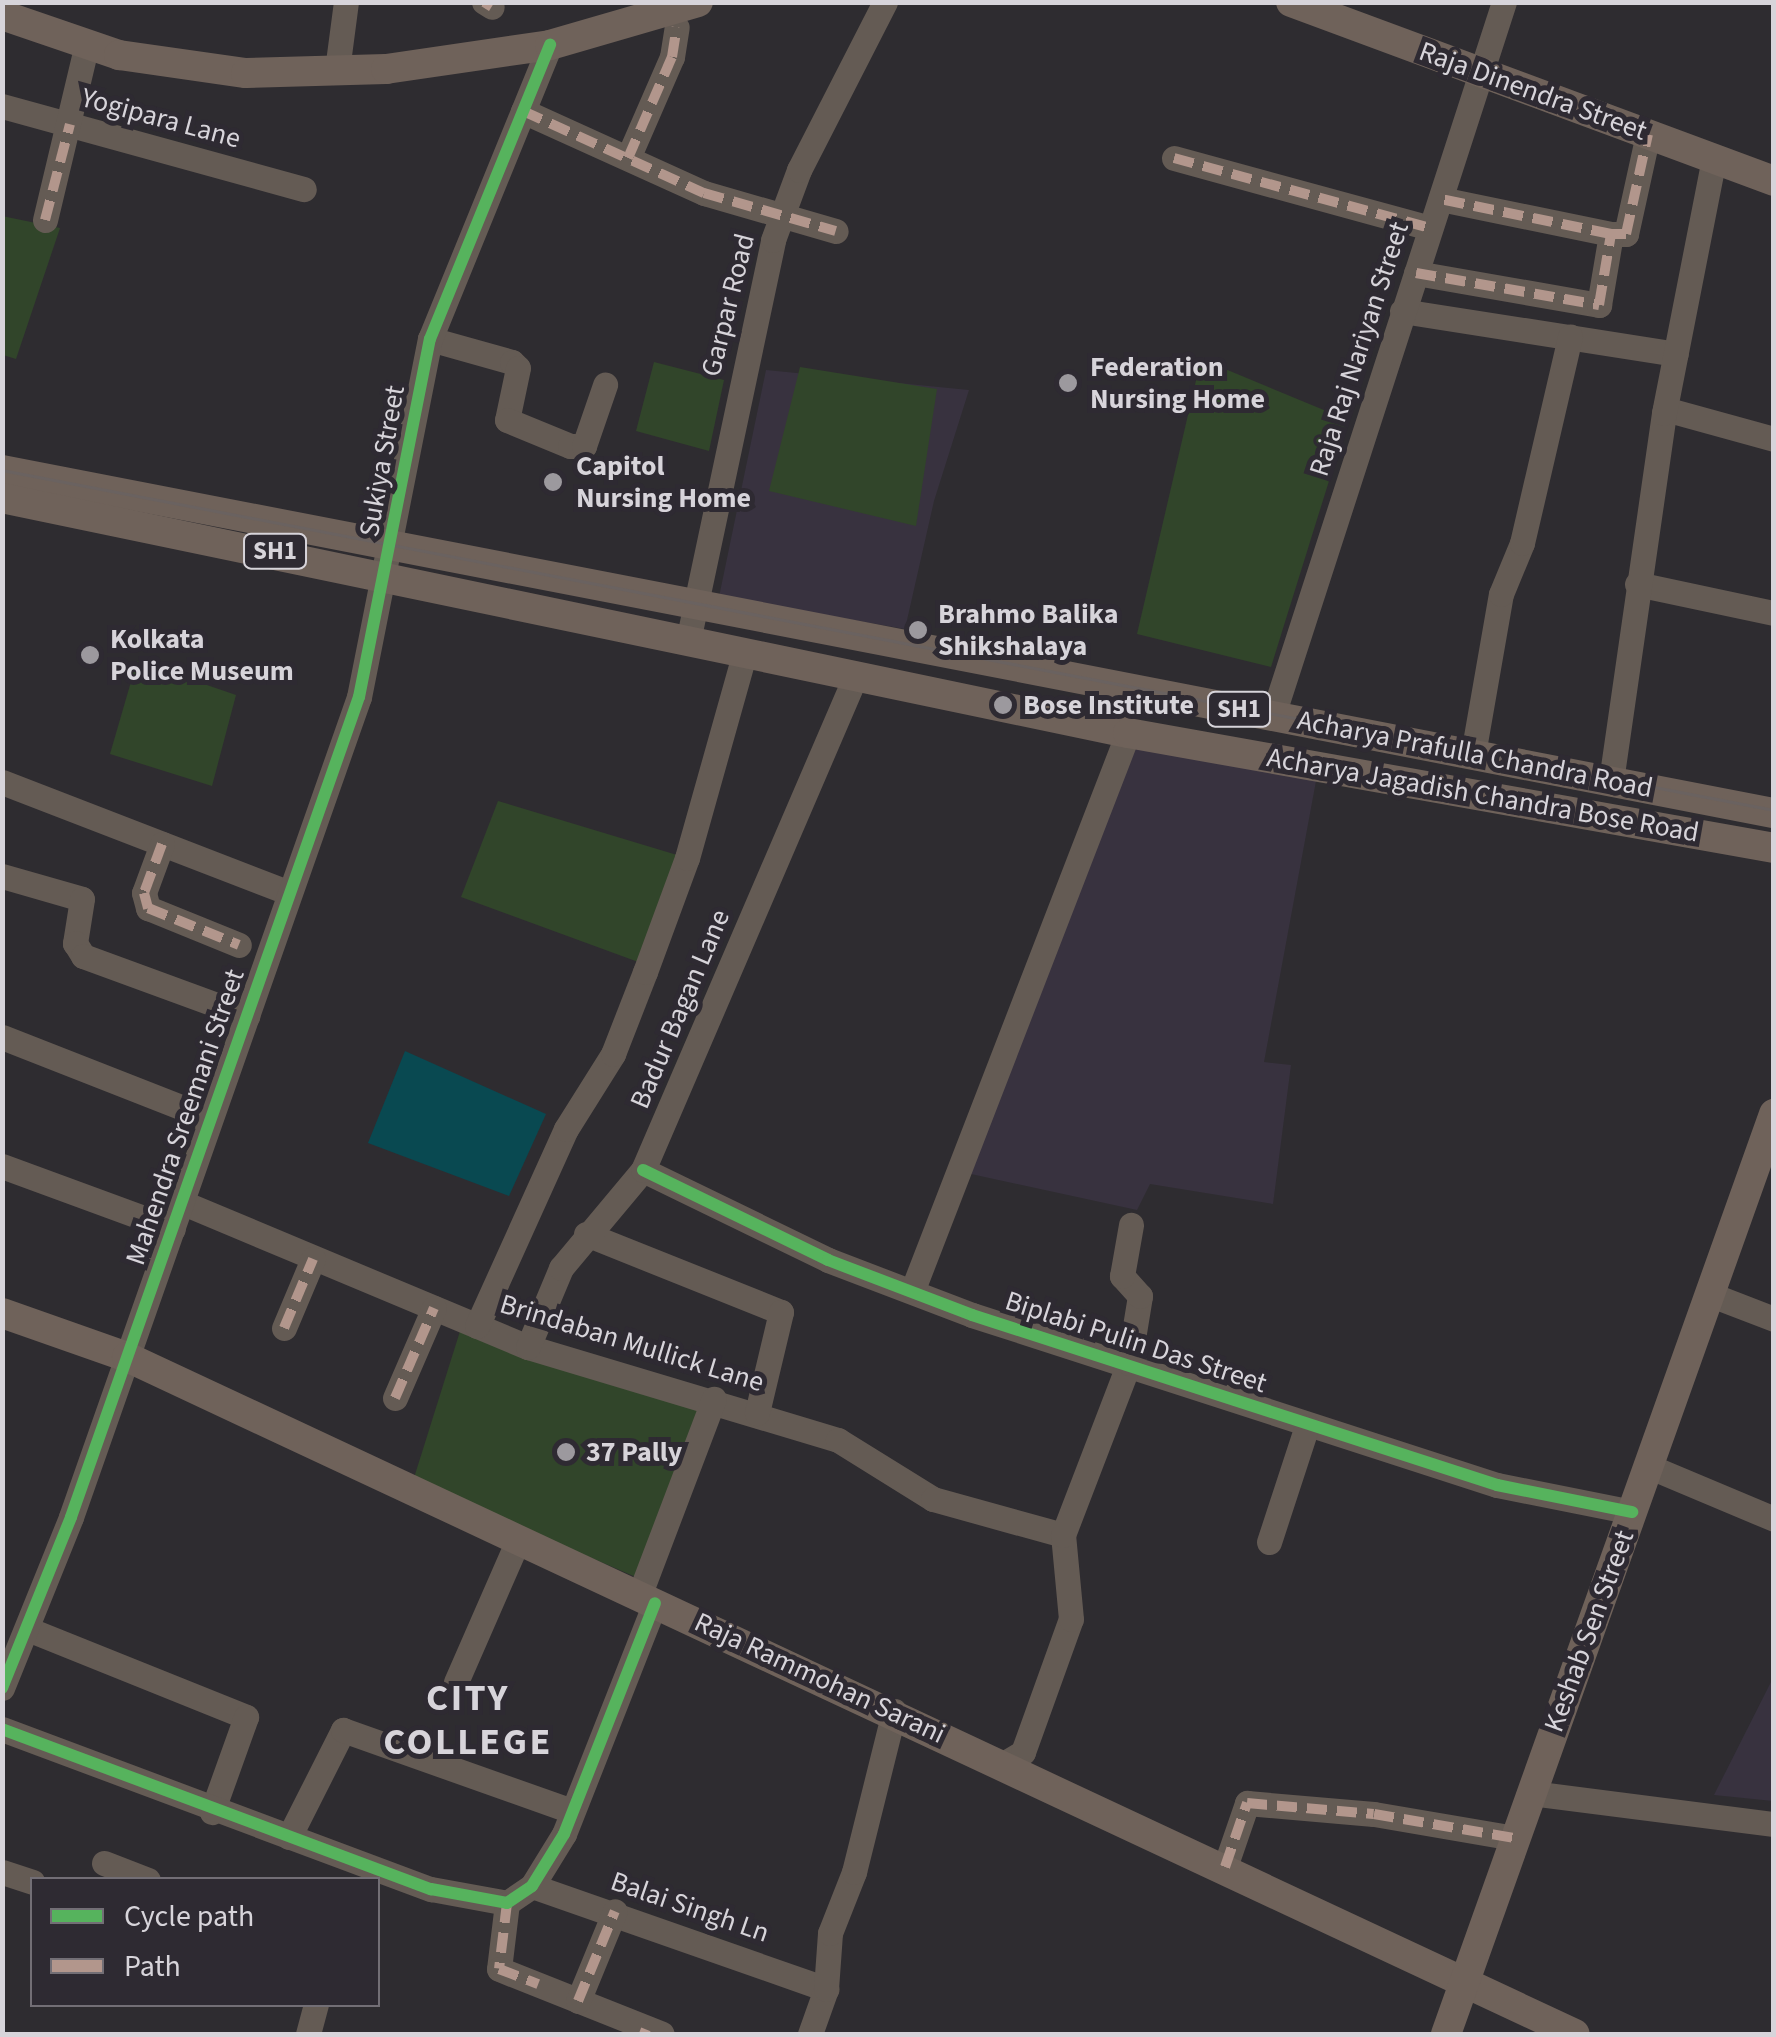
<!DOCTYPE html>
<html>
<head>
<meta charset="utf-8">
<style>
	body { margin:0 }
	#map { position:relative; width:1776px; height:2037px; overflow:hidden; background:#2e2c30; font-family:"Source Sans 3",sans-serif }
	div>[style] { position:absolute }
	.built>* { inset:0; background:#38323f }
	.green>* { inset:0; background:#31452a }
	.water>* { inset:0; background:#094951 }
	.minor>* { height:25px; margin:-12.5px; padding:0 12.5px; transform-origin:12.5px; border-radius:12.5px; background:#645b54 }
	.major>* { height:30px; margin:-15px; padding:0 15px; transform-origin:15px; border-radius:15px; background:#6f625a }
	.tram>* { height:2.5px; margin:-1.25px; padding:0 1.25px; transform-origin:1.25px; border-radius:1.25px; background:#6a6260 }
	.quiet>* { height:10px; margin-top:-5px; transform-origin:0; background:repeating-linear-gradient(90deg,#b2968c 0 20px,transparent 0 30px) }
	.cycleway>* { height:12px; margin:-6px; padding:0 6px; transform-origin:6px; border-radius:6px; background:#56b35d }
	.dots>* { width:28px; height:28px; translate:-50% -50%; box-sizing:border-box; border:5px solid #2e2a32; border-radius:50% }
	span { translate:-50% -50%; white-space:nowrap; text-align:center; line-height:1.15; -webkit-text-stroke:10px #2e2a32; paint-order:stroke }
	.shield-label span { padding:2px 8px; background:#2e2a32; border:2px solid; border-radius:8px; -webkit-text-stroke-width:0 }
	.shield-label { font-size:25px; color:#d7d4da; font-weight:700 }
	.street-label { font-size:28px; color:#d7d4da }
	.poi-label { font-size:28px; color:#d7d4da; font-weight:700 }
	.left { translate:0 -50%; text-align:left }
	.district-label { font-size:38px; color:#d7d4da; font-weight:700; letter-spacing:2.5px }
	.frame { position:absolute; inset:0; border:5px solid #d7d4da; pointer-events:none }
	.legend { position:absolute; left:30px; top:1877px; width:350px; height:130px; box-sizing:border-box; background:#2e2a32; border:2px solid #726e75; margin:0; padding:12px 18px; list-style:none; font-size:30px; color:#d7d4da }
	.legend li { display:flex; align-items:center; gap:20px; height:50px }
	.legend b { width:50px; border:2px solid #726e75 }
</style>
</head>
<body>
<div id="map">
	<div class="built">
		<i style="clip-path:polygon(766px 370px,969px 390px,934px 501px,905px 629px,719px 597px)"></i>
		<i style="clip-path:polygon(1134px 746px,1316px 781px,1264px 1062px,1291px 1065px,1273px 1204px,1150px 1184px,1137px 1210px,971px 1174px)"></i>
		<i style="clip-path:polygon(1773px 1678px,1773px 1801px,1714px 1795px)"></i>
	</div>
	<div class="green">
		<i style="clip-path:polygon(2px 216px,60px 228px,16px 359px,3px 355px)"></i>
		<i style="clip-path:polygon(1201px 359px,1348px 420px,1271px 667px,1137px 634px)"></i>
		<i style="clip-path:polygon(654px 362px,724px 380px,709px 451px,636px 431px)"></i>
		<i style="clip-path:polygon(800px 367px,937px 389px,916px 526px,769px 491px)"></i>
		<i style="clip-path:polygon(137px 661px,236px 695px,212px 786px,110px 754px)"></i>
		<i style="clip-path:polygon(498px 801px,687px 858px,641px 963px,461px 897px)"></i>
		<i style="clip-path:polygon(461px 1328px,710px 1413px,652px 1584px,413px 1481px)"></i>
	</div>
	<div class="water">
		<i style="clip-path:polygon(405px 1051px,546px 1114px,509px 1196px,368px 1143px)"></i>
	</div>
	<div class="minor">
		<i style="left:484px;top:2px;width:9px;rotate:32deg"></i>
		<i style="left:337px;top:70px;width:69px;rotate:-82.5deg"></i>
		<i style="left:2px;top:106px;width:313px;rotate:15.4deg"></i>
		<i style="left:523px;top:111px;width:199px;rotate:24.4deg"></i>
		<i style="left:704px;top:193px;width:137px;rotate:16.1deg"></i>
		<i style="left:628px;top:158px;width:110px;rotate:-66.5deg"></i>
		<i style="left:672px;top:57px;width:30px;rotate:-81deg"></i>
		<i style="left:1174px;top:158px;width:265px;rotate:15.3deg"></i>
		<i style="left:45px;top:220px;width:181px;rotate:-76.6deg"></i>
		<i style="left:1611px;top:234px;width:15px"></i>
		<i style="left:1626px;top:234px;width:102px;rotate:-77.6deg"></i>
		<i style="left:1416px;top:273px;width:186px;rotate:9.9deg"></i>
		<i style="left:1599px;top:305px;width:72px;rotate:-80.4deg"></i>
		<i style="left:1611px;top:234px;width:174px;rotate:-168.4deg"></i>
		<i style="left:1402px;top:311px;width:277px;rotate:8.9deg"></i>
		<i style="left:430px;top:339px;width:85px;rotate:15.7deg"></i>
		<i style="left:512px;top:362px;width:8px;rotate:45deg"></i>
		<i style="left:518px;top:368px;width:53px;rotate:101.9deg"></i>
		<i style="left:507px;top:420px;width:68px;rotate:22.4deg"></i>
		<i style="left:570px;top:446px;width:14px"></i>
		<i style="left:584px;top:446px;width:65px;rotate:-71deg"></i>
		<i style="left:1665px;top:409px;width:113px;rotate:15.4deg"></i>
		<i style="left:1637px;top:584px;width:140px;rotate:12deg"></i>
		<i style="left:688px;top:641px;width:410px;rotate:-78deg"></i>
		<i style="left:773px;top:240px;width:75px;rotate:-69.6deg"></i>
		<i style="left:799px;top:170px;width:189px;rotate:-62.9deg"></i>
		<i style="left:1273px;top:715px;width:749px;rotate:-72.05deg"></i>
		<i style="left:1473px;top:754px;width:162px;rotate:-80.1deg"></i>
		<i style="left:1501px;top:594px;width:55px;rotate:-67.6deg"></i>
		<i style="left:1522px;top:543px;width:212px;rotate:-76.9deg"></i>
		<i style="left:1611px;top:781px;width:372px;rotate:-81.8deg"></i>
		<i style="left:1664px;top:413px;width:259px;rotate:-78.9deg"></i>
		<i style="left:2px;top:782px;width:308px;rotate:21.1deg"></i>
		<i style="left:162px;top:844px;width:52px;rotate:110.2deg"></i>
		<i style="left:144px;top:893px;width:16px;rotate:75deg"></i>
		<i style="left:148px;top:908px;width:98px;rotate:22.1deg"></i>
		<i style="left:2px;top:876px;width:83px;rotate:16deg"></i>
		<i style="left:82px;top:899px;width:45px;rotate:99deg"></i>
		<i style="left:75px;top:943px;width:15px;rotate:58deg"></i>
		<i style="left:83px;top:956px;width:175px;rotate:20.1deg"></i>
		<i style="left:2px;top:1037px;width:222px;rotate:21.4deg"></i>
		<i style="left:2px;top:1166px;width:182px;rotate:20.2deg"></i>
		<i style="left:643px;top:1170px;width:206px;rotate:25.9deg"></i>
		<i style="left:828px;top:1260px;width:154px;rotate:20.9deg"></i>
		<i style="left:972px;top:1315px;width:552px;rotate:17.94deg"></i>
		<i style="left:1497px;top:1485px;width:138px;rotate:11.3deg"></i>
		<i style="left:181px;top:1202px;width:376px;rotate:22.7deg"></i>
		<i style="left:528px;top:1347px;width:324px;rotate:16.7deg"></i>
		<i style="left:838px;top:1440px;width:112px;rotate:31.8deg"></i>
		<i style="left:933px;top:1499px;width:135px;rotate:15.5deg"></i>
		<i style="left:586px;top:1234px;width:210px;rotate:21.8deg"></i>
		<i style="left:781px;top:1312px;width:104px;rotate:103.4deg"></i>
		<i style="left:913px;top:1289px;width:596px;rotate:-68.86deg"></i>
		<i style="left:1709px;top:1294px;width:70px;rotate:21deg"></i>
		<i style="left:477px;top:1326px;width:216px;rotate:-65.7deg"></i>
		<i style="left:566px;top:1129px;width:89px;rotate:-57.9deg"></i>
		<i style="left:613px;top:1054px;width:88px;rotate:-68.7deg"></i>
		<i style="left:645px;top:972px;width:121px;rotate:-69.8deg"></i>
		<i style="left:687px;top:858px;width:211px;rotate:-74.3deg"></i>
		<i style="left:284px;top:1328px;width:75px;rotate:-67.2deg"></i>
		<i style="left:528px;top:1347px;width:86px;rotate:-67.3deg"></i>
		<i style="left:561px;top:1268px;width:128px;rotate:-50.1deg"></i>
		<i style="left:643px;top:1170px;width:539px;rotate:-66.72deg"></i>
		<i style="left:395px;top:1398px;width:98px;rotate:-66.6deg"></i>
		<i style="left:1648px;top:1466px;width:137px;rotate:22.8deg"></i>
		<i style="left:1269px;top:1542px;width:122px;rotate:-71.9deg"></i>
		<i style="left:639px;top:1596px;width:211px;rotate:-69.2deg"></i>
		<i style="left:30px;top:1630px;width:233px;rotate:21.9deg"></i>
		<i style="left:246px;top:1717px;width:101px;rotate:109.7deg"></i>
		<i style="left:456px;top:1682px;width:157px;rotate:-66.4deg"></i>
		<i style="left:2px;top:1688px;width:184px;rotate:-68deg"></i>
		<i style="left:71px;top:1517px;width:869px;rotate:-70.65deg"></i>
		<i style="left:359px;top:697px;width:365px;rotate:-78.8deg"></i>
		<i style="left:430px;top:339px;width:318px;rotate:-67.8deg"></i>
		<i style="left:2px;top:1729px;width:458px;rotate:20.5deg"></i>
		<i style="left:431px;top:1889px;width:77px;rotate:10.4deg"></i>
		<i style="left:507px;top:1903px;width:30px;rotate:-34deg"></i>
		<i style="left:532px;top:1886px;width:61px;rotate:-58.4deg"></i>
		<i style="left:564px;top:1834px;width:248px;rotate:-68.5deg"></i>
		<i style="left:1005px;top:1763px;width:21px;rotate:-31deg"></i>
		<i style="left:1023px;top:1752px;width:141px;rotate:-70.2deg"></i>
		<i style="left:1071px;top:1619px;width:84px;rotate:-95.4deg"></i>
		<i style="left:1063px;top:1535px;width:184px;rotate:-69deg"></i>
		<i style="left:1129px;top:1363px;width:68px;rotate:-80.7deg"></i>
		<i style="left:1140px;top:1296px;width:27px;rotate:-132deg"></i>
		<i style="left:1122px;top:1276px;width:52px;rotate:-80deg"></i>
		<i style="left:1531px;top:1793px;width:245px;rotate:7.3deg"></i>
		<i style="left:289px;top:1837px;width:120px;rotate:-63.2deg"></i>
		<i style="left:343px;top:1730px;width:243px;rotate:19.5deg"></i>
		<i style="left:104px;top:1863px;width:47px;rotate:21.1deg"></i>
		<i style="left:1225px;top:1867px;width:68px;rotate:-71deg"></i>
		<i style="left:1247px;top:1803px;width:127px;rotate:5deg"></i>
		<i style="left:1374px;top:1814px;width:143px;rotate:9.7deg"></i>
		<i style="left:2px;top:1872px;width:32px;rotate:18deg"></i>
		<i style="left:532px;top:1886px;width:312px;rotate:19.3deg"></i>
		<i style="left:507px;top:1903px;width:66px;rotate:96.9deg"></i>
		<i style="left:499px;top:1969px;width:175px;rotate:21.7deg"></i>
		<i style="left:578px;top:2001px;width:97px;rotate:-67.7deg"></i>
		<i style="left:308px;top:2034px;width:31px;rotate:-75deg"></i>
		<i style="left:810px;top:2034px;width:48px;rotate:-70.4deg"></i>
		<i style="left:826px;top:1989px;width:56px;rotate:-85.9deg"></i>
		<i style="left:830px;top:1933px;width:66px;rotate:-68.5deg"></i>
		<i style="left:854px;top:1872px;width:166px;rotate:-76deg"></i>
	</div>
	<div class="major">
		<i style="left:1291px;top:2px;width:515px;rotate:20.33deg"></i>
		<i style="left:2px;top:15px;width:124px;rotate:18.9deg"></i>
		<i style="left:119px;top:55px;width:128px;rotate:8.1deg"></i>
		<i style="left:246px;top:73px;width:140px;rotate:-1.6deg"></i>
		<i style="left:386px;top:69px;width:166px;rotate:-8.3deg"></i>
		<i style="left:550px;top:45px;width:154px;rotate:-16.2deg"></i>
		<i style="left:2px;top:470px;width:1805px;rotate:10.96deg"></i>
		<i style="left:2px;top:498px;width:1150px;rotate:11.79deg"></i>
		<i style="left:1128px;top:733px;width:656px;rotate:10.09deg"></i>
		<i style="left:2px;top:1313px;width:133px;rotate:19.4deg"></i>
		<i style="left:127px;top:1357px;width:1598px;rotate:25.06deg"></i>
		<i style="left:1446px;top:2034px;width:977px;rotate:-70.38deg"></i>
	</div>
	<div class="tram">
		<i style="left:2px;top:470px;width:1804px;rotate:10.86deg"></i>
	</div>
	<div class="quiet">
		<i style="left:484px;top:2px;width:9px;rotate:32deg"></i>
		<i style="left:523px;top:111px;width:199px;rotate:24.4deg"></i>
		<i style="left:704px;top:193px;width:137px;rotate:16.1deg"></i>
		<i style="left:628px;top:158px;width:110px;rotate:-66.5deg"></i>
		<i style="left:672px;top:57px;width:30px;rotate:-81deg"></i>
		<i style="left:1174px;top:158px;width:265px;rotate:15.3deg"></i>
		<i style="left:45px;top:220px;width:99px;rotate:-75.4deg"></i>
		<i style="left:1611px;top:234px;width:15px"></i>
		<i style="left:1626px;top:234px;width:102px;rotate:-77.6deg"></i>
		<i style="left:1416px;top:273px;width:186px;rotate:9.9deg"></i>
		<i style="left:1599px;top:305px;width:72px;rotate:-80.4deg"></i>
		<i style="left:1611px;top:234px;width:174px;rotate:-168.4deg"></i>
		<i style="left:162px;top:844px;width:52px;rotate:110.2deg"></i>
		<i style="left:144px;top:893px;width:16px;rotate:75deg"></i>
		<i style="left:148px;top:908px;width:98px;rotate:22.1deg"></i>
		<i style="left:284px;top:1328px;width:75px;rotate:-67.2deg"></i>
		<i style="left:395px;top:1398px;width:98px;rotate:-66.6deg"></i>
		<i style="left:1225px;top:1867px;width:68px;rotate:-71deg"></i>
		<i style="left:1247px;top:1803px;width:127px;rotate:5deg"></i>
		<i style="left:1374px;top:1814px;width:143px;rotate:9.7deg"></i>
		<i style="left:507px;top:1903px;width:66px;rotate:96.9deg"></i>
		<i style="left:499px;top:1969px;width:42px;rotate:21deg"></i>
		<i style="left:578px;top:2001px;width:97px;rotate:-67.7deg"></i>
		<i style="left:644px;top:2034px;width:5px;rotate:-68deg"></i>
	</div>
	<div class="cycleway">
		<i style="left:643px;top:1170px;width:206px;rotate:25.9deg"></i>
		<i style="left:828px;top:1260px;width:154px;rotate:20.9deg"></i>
		<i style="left:972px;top:1315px;width:552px;rotate:17.94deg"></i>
		<i style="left:1497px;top:1485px;width:138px;rotate:11.3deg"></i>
		<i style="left:2px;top:1688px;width:184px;rotate:-68deg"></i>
		<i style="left:71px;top:1517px;width:869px;rotate:-70.65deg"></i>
		<i style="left:359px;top:697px;width:365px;rotate:-78.8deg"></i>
		<i style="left:430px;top:339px;width:318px;rotate:-67.8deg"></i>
		<i style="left:2px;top:1729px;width:458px;rotate:20.5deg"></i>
		<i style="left:431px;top:1889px;width:77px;rotate:10.4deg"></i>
		<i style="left:507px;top:1903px;width:30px;rotate:-34deg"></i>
		<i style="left:532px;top:1886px;width:61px;rotate:-58.4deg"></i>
		<i style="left:564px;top:1834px;width:248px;rotate:-68.5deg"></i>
	</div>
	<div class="dots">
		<i style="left:1068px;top:383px;background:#9c999e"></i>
		<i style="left:553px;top:482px;background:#9c999e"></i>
		<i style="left:918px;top:630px;background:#9c999e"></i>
		<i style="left:90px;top:655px;background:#9c999e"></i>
		<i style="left:1003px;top:705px;background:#9c999e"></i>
		<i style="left:566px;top:1452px;background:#9c999e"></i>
	</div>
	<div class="shield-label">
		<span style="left:275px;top:551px">SH1</span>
		<span style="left:1239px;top:709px">SH1</span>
	</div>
	<div class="street-label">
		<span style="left:1533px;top:91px;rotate:20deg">Raja Dinendra Street</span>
		<span style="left:161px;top:118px;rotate:15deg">Yogipara Lane</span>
		<span style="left:728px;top:305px;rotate:-76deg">Garpar Road</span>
		<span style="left:1359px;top:349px;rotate:-72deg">Raja Raj Nariyan Street</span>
		<span style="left:382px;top:461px;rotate:-80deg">Sukiya Street</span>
		<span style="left:1475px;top:754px;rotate:11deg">Acharya Prafulla Chandra Road</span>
		<span style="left:1483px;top:795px;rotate:10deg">Acharya Jagadish Chandra Bose Road</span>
		<span style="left:680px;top:1009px;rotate:-67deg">Badur Bagan Lane</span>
		<span style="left:185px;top:1117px;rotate:-71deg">Mahendra Sreemani Street</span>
		<span style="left:1136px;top:1342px;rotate:18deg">Biplabi Pulin Das Street</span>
		<span style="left:632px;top:1343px;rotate:17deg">Brindaban Mullick Lane</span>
		<span style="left:1589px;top:1631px;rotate:-70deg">Keshab Sen Street</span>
		<span style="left:820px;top:1678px;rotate:25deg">Raja Rammohan Sarani</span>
		<span style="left:690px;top:1907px;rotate:19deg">Balai Singh Ln</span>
	</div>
	<div class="poi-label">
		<span class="left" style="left:1090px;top:383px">Federation<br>Nursing Home</span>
		<span class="left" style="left:576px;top:482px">Capitol<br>Nursing Home</span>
		<span class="left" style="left:938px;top:630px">Brahmo Balika<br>Shikshalaya</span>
		<span class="left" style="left:110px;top:655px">Kolkata<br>Police Museum</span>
		<span class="left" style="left:1023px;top:705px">Bose Institute</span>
		<span class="left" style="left:586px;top:1452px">37 Pally</span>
	</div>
	<div class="district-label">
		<span style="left:468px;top:1721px">CITY<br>COLLEGE</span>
	</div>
	<div class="frame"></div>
	<ul class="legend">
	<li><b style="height:12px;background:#56b35d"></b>Cycle path</li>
	<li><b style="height:12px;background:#b2968c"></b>Path</li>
	</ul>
</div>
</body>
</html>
